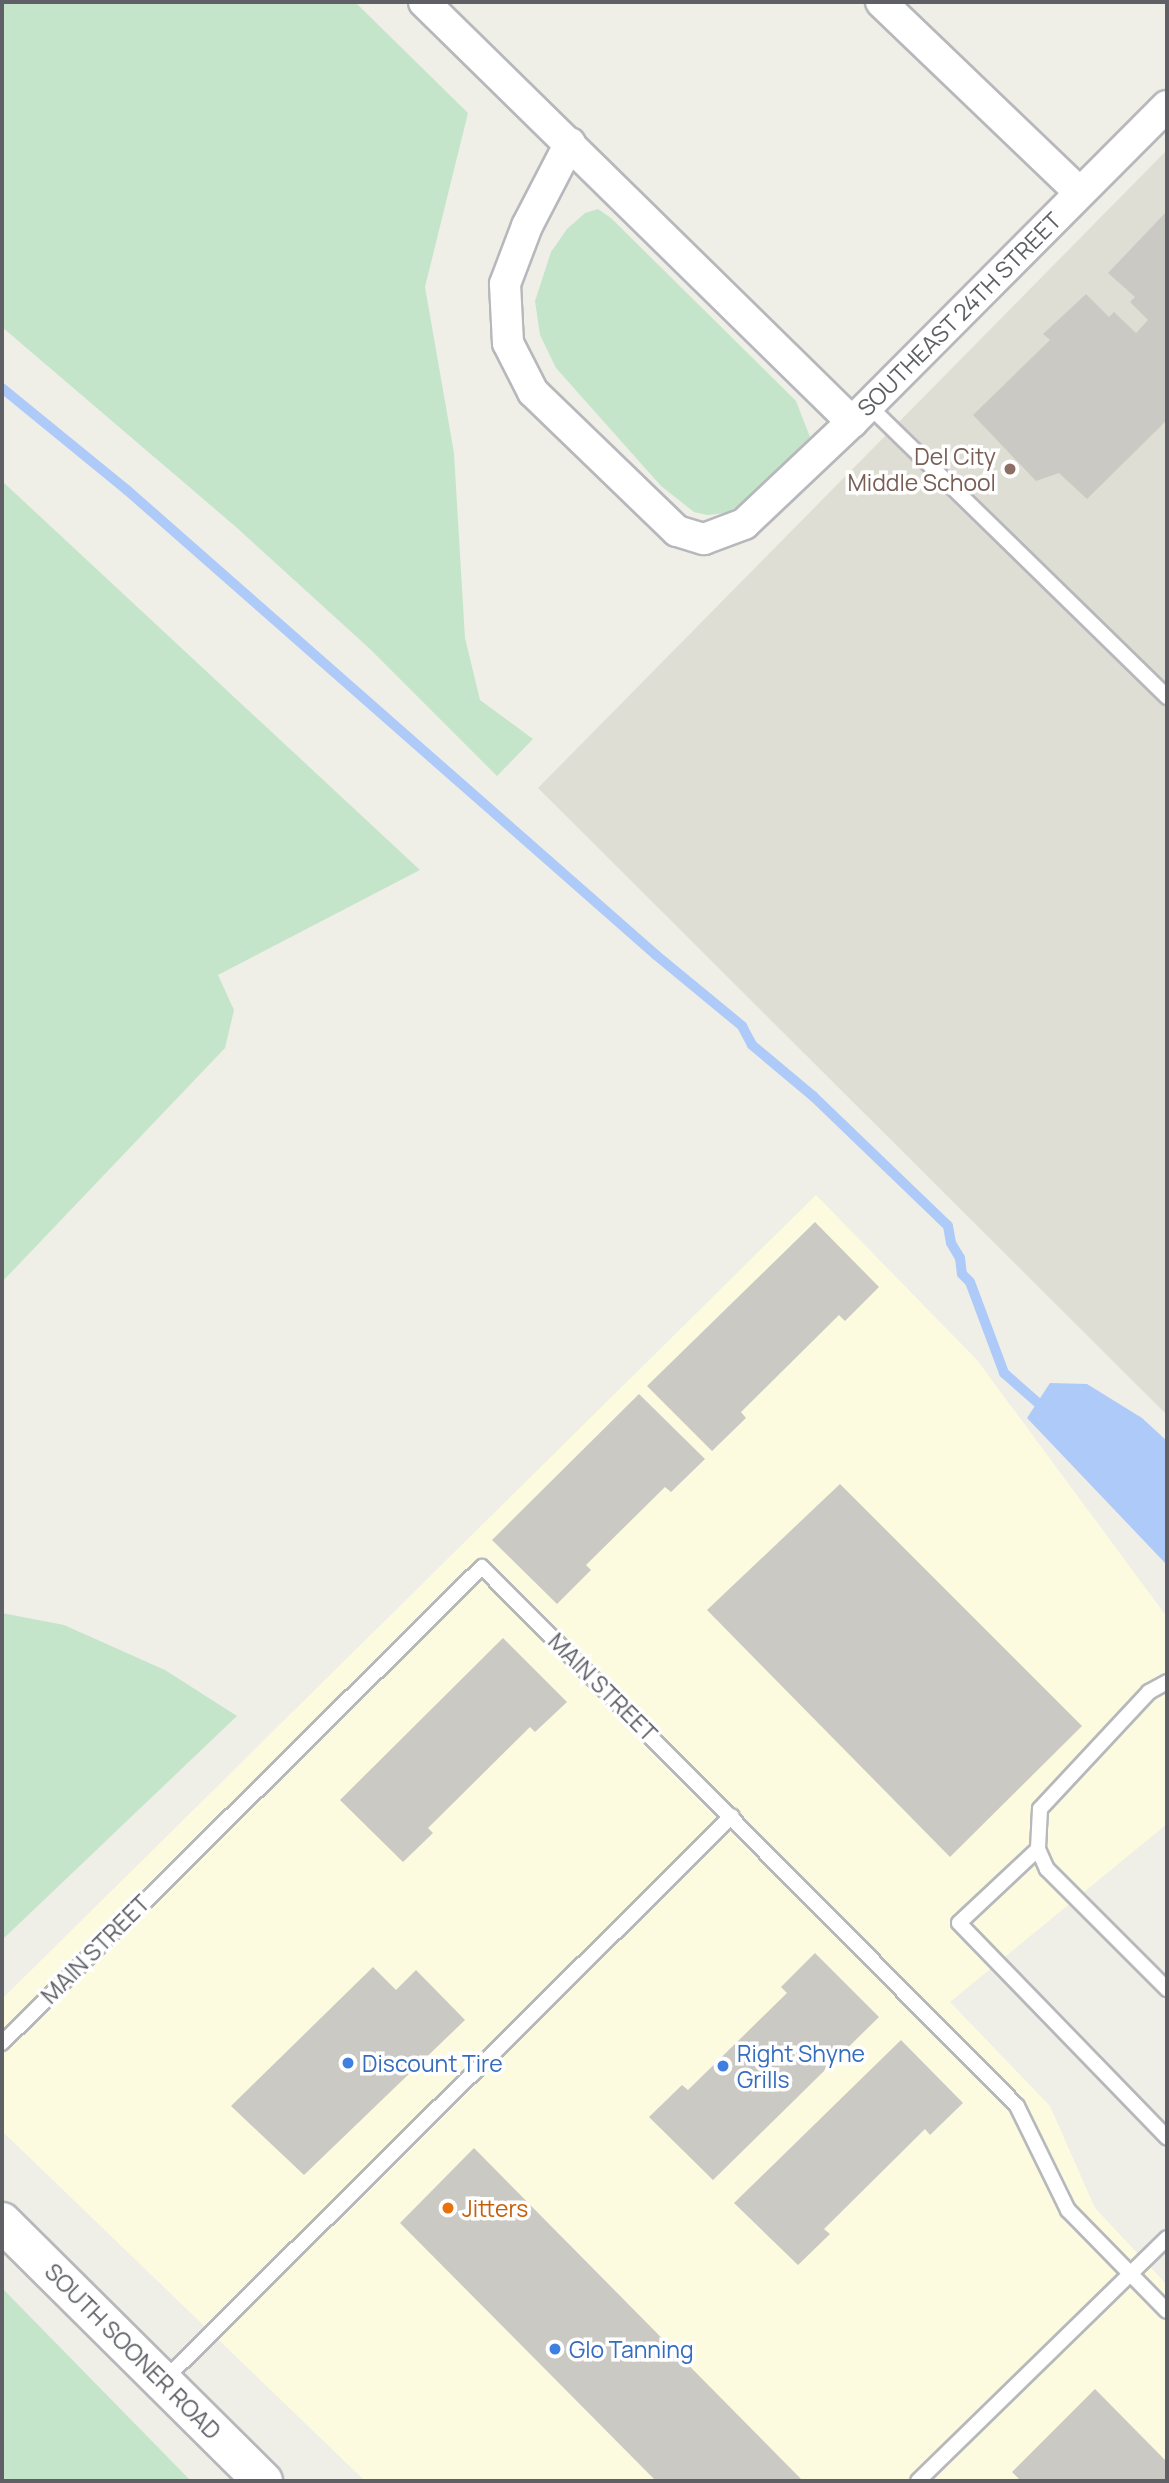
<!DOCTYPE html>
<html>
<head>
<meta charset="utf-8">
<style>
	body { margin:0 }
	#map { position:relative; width:1169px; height:2483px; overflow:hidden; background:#efefe7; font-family:Manrope,sans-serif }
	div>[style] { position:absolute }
	.commercial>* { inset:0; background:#fcfadf }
	.education>* { inset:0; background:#dfded5 }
	.green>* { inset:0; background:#c5e5cb }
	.water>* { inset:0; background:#adcaf9 }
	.stream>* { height:10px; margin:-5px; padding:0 5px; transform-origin:5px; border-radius:5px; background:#adcaf9 }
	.building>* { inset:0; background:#cbc9c4 }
	.roads { filter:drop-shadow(2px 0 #b7b8bc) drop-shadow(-2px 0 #b7b8bc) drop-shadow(0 2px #b7b8bc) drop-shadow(0 -2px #b7b8bc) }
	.service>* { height:14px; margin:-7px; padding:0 7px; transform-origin:7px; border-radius:7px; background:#fff }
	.minor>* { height:30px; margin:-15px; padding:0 15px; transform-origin:15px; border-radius:15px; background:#fff }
	.secondary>* { height:38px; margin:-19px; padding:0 19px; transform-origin:19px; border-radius:19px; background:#fff }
	.dots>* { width:19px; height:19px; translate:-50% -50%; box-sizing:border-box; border:4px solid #fff; border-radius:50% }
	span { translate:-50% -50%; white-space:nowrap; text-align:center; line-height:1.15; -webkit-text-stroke:7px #fff; paint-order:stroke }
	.street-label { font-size:23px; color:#5e6066 }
	.education-label { font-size:23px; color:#785e54 }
	.right { translate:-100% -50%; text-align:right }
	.shop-label { font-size:23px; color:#366cbe }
	.left { translate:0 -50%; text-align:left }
	.food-label { font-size:23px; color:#c56008 }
	.frame { position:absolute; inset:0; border:4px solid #5e6066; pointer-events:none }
</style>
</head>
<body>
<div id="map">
	<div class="commercial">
		<i style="clip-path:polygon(816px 1195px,977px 1360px,1167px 1617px,1167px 1824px,950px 2002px,1050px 2106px,1095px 2208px,1167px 2285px,1167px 2481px,365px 2481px,2px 2131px,2px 1999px)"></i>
	</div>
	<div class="education">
		<i style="clip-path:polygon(1167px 150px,1167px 1415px,538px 788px)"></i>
	</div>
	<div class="green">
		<i style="clip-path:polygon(2px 2px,355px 2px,468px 113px,425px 287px,454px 453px,465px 638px,480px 700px,533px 739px,497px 776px,370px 649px,236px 527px,2px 327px)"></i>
		<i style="clip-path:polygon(598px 209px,611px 218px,796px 401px,810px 437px,747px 500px,727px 513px,707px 515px,694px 512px,661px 486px,556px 368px,540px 335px,535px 301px,551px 252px,567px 229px,585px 213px)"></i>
		<i style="clip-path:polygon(2px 481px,420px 870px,218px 975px,234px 1010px,225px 1048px,2px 1282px)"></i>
		<i style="clip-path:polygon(2px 1613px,64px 1625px,165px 1670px,237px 1716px,2px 1940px)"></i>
		<i style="clip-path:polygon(2px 2288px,191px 2481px,2px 2481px)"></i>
	</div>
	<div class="water">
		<i style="clip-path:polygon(1050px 1383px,1087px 1384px,1142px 1418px,1167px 1441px,1167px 1565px,1027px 1418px)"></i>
	</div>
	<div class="stream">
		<i style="left:2px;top:388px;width:161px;rotate:39.2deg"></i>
		<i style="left:127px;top:490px;width:704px;rotate:41.32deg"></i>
		<i style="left:656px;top:955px;width:112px;rotate:39.5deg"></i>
		<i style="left:742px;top:1026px;width:21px;rotate:62deg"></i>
		<i style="left:752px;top:1045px;width:80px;rotate:39.9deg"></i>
		<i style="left:813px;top:1096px;width:187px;rotate:43.9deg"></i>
		<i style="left:948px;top:1226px;width:17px;rotate:80deg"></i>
		<i style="left:951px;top:1243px;width:17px;rotate:59deg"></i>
		<i style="left:960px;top:1258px;width:16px;rotate:83deg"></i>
		<i style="left:962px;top:1274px;width:11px;rotate:45deg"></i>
		<i style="left:970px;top:1282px;width:97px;rotate:69.5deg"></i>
		<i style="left:1004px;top:1373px;width:56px;rotate:41.4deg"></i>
	</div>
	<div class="building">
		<i style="clip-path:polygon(1167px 211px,1167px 420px,1087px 499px,1059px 473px,1036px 481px,973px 415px,1050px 340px,1043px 334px,1086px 294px,1109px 317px,1114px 312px,1136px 333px,1148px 320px,1130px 302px,1135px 297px,1108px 273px)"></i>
		<i style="clip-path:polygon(815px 1222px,879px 1287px,845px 1321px,839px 1315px,741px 1412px,746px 1418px,712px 1451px,647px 1386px)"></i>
		<i style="clip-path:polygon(639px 1394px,705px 1459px,671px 1492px,665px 1487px,586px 1565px,591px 1570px,557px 1604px,492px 1540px)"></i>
		<i style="clip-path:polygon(840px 1484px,1082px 1726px,950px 1857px,707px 1610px)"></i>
		<i style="clip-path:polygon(503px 1638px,567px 1702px,535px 1732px,530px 1727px,428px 1828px,433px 1833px,403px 1862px,340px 1800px)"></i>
		<i style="clip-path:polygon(815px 1953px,879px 2017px,713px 2180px,649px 2117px,682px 2085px,688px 2090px,787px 1993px,781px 1987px)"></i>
		<i style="clip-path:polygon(373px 1967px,396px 1990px,416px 1970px,465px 2020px,304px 2175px,231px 2106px)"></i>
		<i style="clip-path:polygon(901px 2040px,963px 2103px,930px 2135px,925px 2129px,824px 2229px,830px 2234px,798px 2265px,734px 2203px)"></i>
		<i style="clip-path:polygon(474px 2148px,803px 2481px,656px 2481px,400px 2223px)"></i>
		<i style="clip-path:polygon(1095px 2389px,1167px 2462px,1167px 2481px,1021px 2481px,1012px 2472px)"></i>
	</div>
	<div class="roads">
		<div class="service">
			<i style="left:869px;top:406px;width:417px;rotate:44.3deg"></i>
			<i style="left:1167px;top:1682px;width:21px;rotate:151deg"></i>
			<i style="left:1149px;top:1692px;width:160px;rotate:133deg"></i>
			<i style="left:1040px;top:1809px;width:40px;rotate:92.9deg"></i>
			<i style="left:1038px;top:1849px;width:22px;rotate:66deg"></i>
			<i style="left:1047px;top:1869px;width:170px;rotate:45deg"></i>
			<i style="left:1038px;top:1849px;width:108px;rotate:136.9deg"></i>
			<i style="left:959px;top:1923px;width:299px;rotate:45.9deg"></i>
			<i style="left:2px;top:2043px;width:676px;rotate:-44.76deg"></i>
			<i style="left:482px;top:1567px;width:759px;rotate:45.21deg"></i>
			<i style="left:1017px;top:2106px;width:116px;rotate:63.9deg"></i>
			<i style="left:1068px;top:2210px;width:141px;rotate:45.6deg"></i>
			<i style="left:164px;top:2380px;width:800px;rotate:-44.8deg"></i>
			<i style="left:918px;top:2481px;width:348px;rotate:-44.3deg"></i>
		</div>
		<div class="minor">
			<i style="left:424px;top:2px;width:600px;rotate:44.46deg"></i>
			<i style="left:881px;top:2px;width:274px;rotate:43.8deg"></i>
			<i style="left:570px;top:143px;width:93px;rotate:117.4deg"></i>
			<i style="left:527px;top:226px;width:62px;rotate:110.8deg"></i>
			<i style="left:505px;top:284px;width:59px;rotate:87.1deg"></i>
			<i style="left:508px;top:343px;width:55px;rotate:63deg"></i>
			<i style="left:533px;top:392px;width:200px;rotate:44deg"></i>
			<i style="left:677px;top:531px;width:28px;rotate:17deg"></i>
			<i style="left:704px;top:539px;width:43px;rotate:-20.6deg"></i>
			<i style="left:744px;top:524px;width:149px;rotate:-43.4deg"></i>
			<i style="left:852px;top:422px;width:446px;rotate:-45.1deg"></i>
		</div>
		<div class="secondary">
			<i style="left:2px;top:2222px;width:368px;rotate:44.8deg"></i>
		</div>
	</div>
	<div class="dots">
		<i style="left:1010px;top:469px;background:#8d6e63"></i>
		<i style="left:348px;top:2063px;background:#3f7fe0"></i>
		<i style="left:723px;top:2066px;background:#3f7fe0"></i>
		<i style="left:448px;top:2208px;background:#e8710a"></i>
		<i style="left:555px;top:2349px;background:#3f7fe0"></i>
	</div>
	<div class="street-label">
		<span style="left:959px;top:314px;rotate:-45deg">SOUTHEAST 24TH STREET</span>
		<span style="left:603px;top:1687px;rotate:45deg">MAIN STREET</span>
		<span style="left:95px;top:1949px;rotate:-45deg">MAIN STREET</span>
		<span style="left:133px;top:2351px;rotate:45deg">SOUTH SOONER ROAD</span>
	</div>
	<div class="education-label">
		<span class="right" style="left:996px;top:469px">Del City<br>Middle School</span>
	</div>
	<div class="shop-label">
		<span class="left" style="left:737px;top:2066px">Right Shyne<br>Grills</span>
		<span class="left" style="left:362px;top:2063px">Discount Tire</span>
		<span class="left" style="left:569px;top:2349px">Glo Tanning</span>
	</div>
	<div class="food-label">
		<span class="left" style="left:462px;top:2208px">Jitters</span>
	</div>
	<div class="frame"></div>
</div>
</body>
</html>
